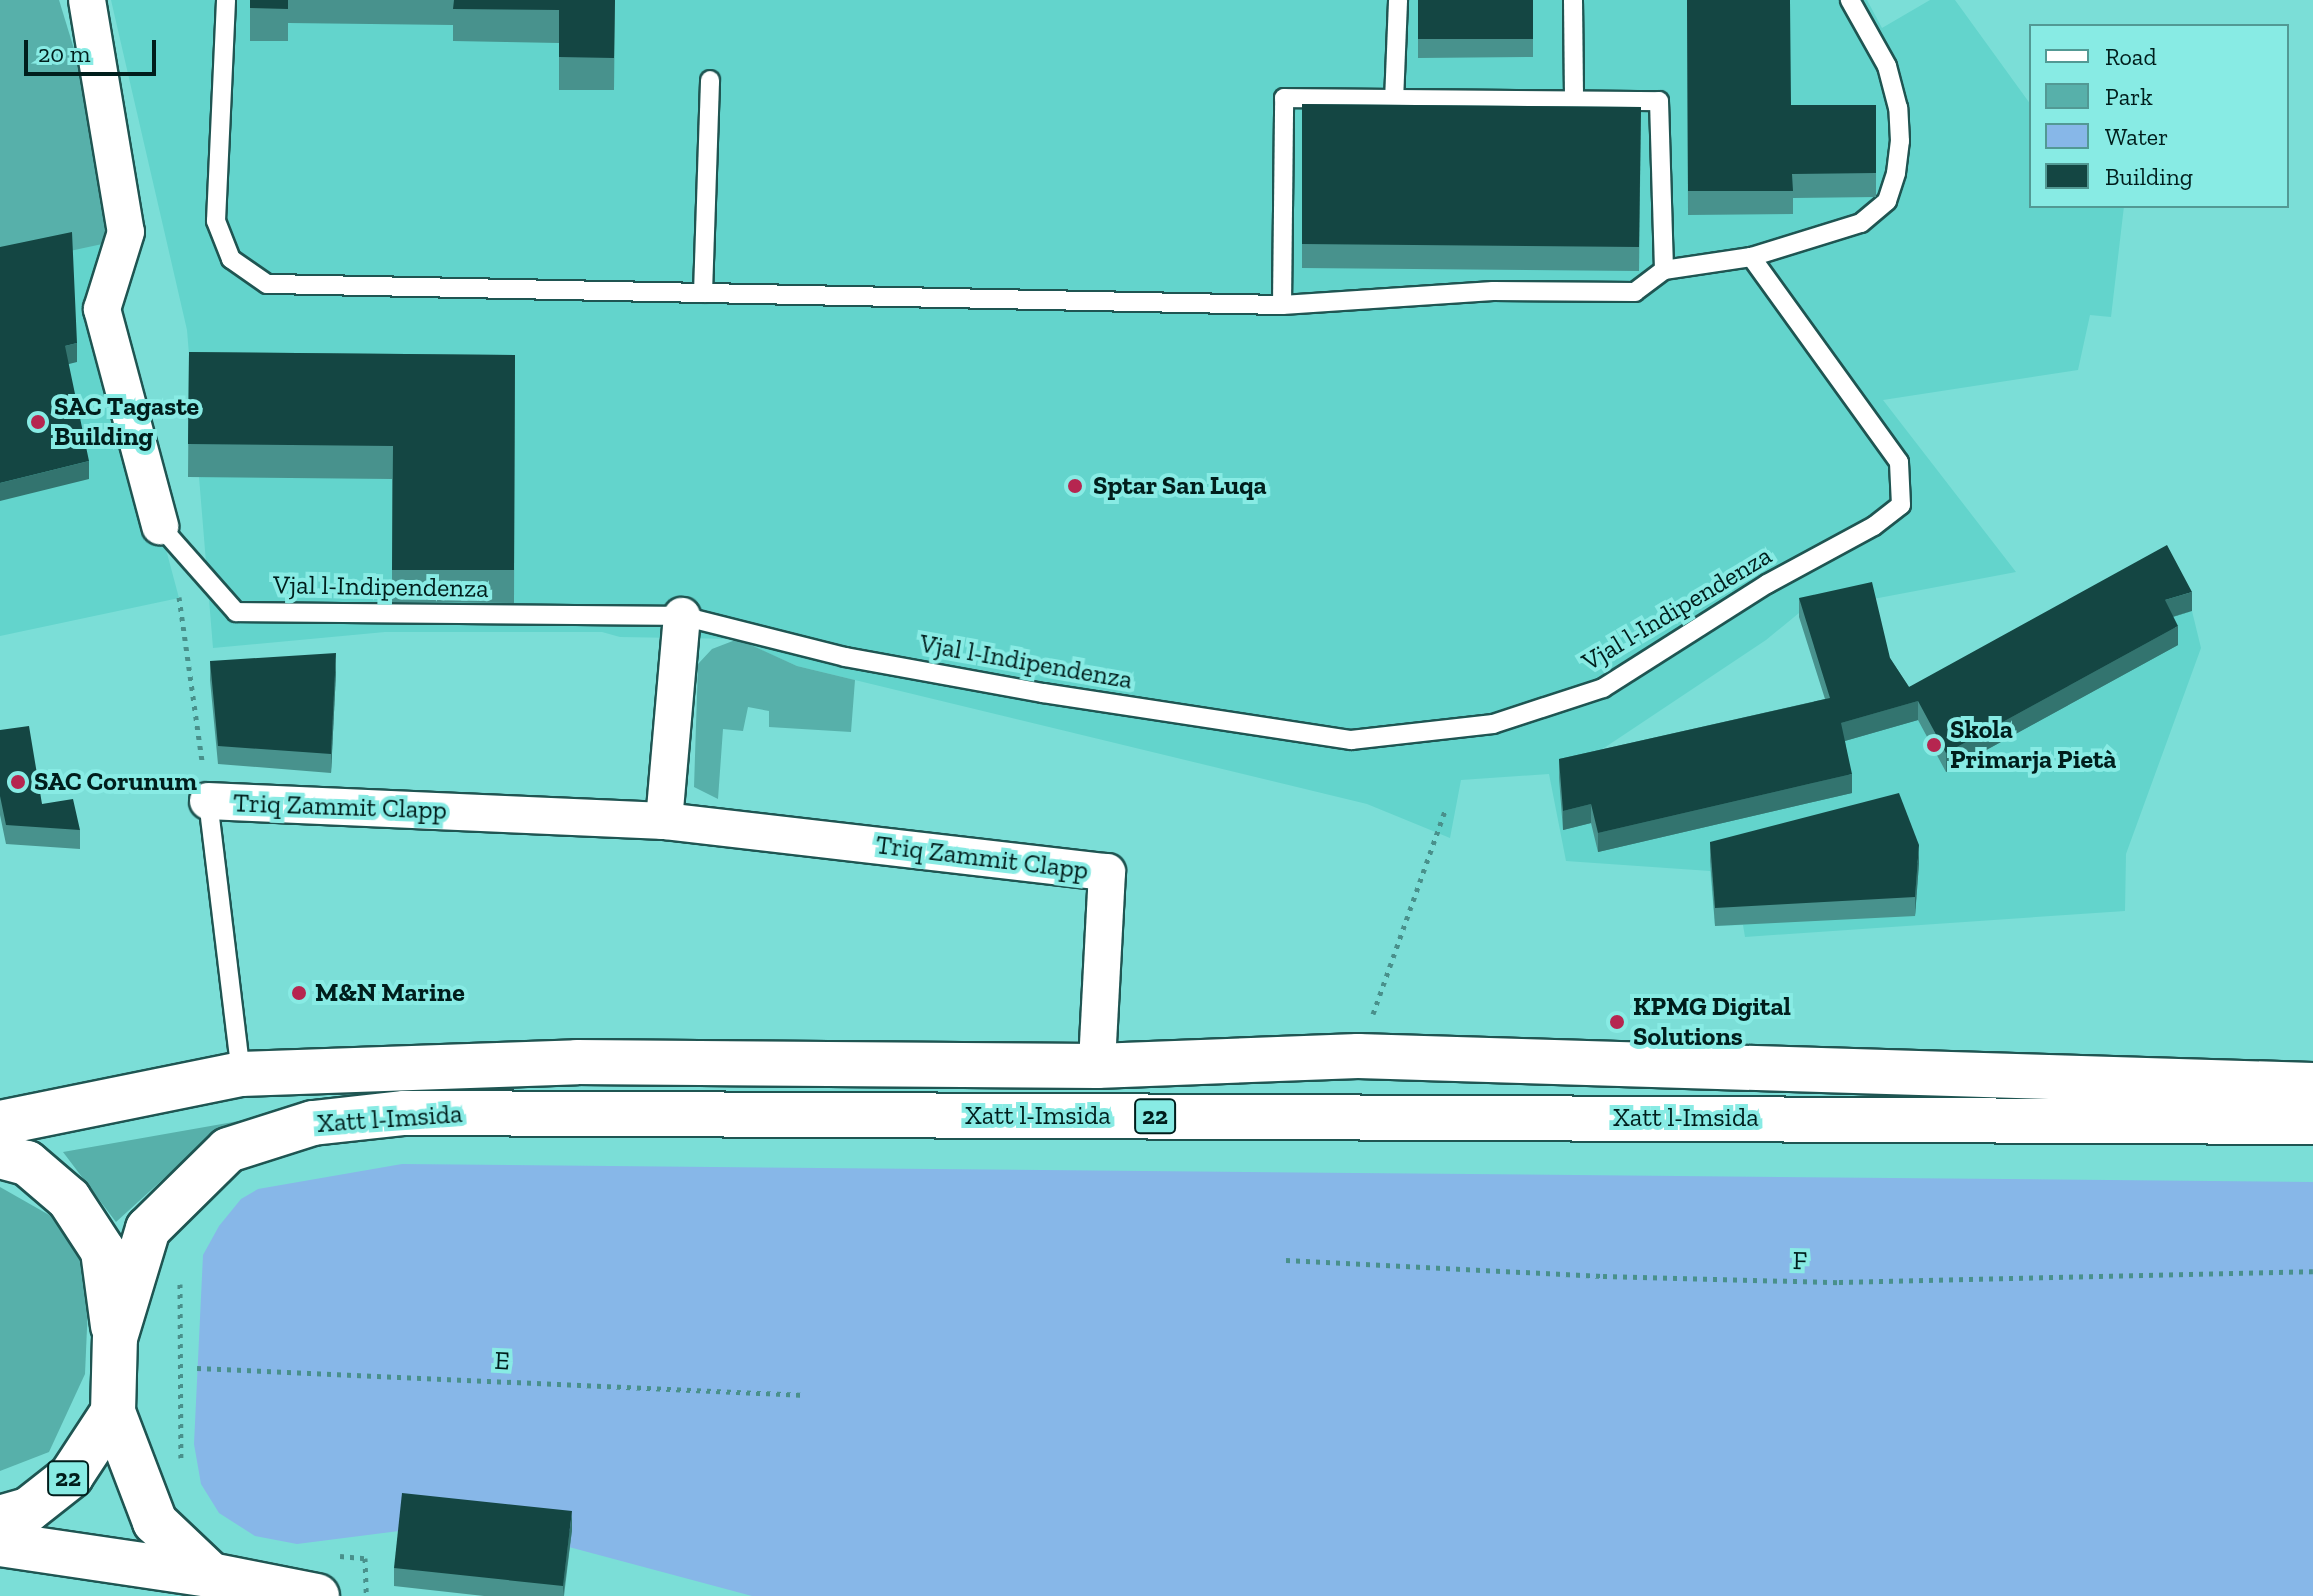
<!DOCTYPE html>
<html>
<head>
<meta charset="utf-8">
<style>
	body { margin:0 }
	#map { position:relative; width:2313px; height:1596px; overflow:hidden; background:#7bded7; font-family:"Zilla Slab",serif }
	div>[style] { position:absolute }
	.built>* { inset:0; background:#63d4cc }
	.green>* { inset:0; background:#57b0aa }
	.water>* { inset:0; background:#87b7e8 }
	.path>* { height:5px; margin-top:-2.5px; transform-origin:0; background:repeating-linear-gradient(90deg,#49908b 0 4px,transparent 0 10px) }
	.roads { filter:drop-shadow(2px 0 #1f5552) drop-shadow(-2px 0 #1f5552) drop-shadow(0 2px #1f5552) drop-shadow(0 -2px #1f5552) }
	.service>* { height:18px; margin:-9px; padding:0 9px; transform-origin:9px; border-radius:9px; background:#fff }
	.minor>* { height:36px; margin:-18px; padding:0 18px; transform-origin:18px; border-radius:18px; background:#fff }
	.tertiary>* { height:44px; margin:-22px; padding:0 22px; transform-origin:22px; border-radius:22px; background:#fff }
	.trunk>* { height:44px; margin:-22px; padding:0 22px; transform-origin:22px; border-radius:22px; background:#fff }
	.wall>* { inset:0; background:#48928d }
	.shaded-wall>* { inset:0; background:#33746f }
	.building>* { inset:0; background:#144643 }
	.dots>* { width:22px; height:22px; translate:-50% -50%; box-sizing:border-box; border:4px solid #88ebe4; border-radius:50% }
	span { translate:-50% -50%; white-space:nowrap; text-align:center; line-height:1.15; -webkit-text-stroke:8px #88ebe4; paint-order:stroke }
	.shield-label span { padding:2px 6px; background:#88ebe4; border:2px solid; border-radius:6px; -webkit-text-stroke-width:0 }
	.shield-label { font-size:24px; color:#001e1c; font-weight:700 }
	.poi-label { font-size:26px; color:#001e1c; font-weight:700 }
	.left { translate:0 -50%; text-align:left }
	.street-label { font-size:26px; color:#001e1c }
	.legend { position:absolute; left:2029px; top:24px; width:260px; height:184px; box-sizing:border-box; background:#88ebe4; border:2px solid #529994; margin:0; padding:10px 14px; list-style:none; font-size:24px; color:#001e1c }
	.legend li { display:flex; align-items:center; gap:16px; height:40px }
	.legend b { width:40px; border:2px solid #529994 }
	.scale { position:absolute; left:24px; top:40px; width:132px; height:36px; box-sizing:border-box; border:4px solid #001e1c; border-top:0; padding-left:10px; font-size:24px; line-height:28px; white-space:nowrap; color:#001e1c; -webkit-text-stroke:6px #88ebe4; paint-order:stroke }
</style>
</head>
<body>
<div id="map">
	<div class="built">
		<i style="clip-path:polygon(111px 0,1867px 0,1882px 28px,1930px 0,1955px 0,2031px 105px,2031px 206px,2124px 206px,2111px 317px,2090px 315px,2078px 370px,1883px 400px,2016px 572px,1799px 613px,1766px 640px,1562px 776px,1829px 717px,1890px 676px,1910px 704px,2167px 564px,2192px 611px,2201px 648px,2126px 854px,2125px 911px,1745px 937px,1743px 925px,1715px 926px,1710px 871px,1566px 861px,1549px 774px,1461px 780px,1450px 838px,1367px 804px,797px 666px,737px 639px,620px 637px,602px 632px,385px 632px,213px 648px,187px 330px)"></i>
		<i style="clip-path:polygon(0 140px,126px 232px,102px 310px,179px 598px,0 636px)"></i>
	</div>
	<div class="green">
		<i style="clip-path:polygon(0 0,59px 0,82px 75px,110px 224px,107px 243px,0 266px)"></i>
		<i style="clip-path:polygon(738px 639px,797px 666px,855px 680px,851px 732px,769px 727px,769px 711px,748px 707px,743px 731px,723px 729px,718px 799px,694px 787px,698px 664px,712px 649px)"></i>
		<i style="clip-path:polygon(267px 1116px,184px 1160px,116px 1222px,63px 1152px)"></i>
		<i style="clip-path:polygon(0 1187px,51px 1216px,79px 1256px,88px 1305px,85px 1374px,49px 1452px,0 1471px)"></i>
	</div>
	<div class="water">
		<i style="clip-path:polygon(402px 1164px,2313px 1182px,2313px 1596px,752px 1596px,569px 1547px,399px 1531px,297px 1544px,255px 1536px,219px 1513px,201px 1484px,194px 1444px,203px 1255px,219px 1226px,241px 1199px,258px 1189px)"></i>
	</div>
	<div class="path">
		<i style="left:179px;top:597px;width:166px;rotate:82deg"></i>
		<i style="left:1373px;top:1014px;width:219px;rotate:-70.5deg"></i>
		<i style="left:1286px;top:1260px;width:317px;rotate:2.9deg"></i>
		<i style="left:1603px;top:1276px;width:236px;rotate:1.5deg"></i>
		<i style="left:1839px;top:1282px;width:474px;rotate:-1.3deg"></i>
		<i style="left:180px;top:1284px;width:174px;rotate:89.7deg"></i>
		<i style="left:197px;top:1368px;width:609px;rotate:2.54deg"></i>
		<i style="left:340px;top:1556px;width:25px;rotate:5deg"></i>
		<i style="left:365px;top:1558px;width:38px;rotate:88deg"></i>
	</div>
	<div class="roads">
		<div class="service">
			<i style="left:1573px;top:0;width:99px;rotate:89.4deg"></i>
			<i style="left:1394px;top:101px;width:101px;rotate:-87.7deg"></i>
			<i style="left:1751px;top:257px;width:115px;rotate:-17.2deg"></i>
			<i style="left:1861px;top:223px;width:34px;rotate:-40deg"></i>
			<i style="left:1887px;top:201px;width:29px;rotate:-72deg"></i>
			<i style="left:1896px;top:173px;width:32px;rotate:-83deg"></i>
			<i style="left:1900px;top:141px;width:33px;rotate:-93deg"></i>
			<i style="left:1898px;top:108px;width:43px;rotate:-104.7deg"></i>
			<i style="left:1887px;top:66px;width:76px;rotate:-119.3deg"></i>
			<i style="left:703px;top:293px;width:213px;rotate:-88.1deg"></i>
			<i style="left:1282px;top:305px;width:207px;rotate:-89.4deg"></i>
			<i style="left:1284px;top:98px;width:375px;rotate:0.5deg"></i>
			<i style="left:1659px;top:101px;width:169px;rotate:88.3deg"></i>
			<i style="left:160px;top:526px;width:115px;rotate:48.5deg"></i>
			<i style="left:236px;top:612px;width:446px;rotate:0.5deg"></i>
			<i style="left:682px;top:616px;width:168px;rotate:14.1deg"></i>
			<i style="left:845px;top:657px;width:201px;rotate:10.3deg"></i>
			<i style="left:1043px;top:693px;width:312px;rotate:8.7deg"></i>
			<i style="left:1351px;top:740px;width:143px;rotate:-6.4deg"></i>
			<i style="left:1493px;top:724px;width:116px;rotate:-18.1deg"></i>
			<i style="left:1603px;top:688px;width:194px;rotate:-32.4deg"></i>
			<i style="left:1767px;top:584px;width:122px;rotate:-28.5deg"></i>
			<i style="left:1874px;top:526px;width:34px;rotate:-38deg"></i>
			<i style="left:1901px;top:505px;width:43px;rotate:-92.7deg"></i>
			<i style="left:1899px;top:462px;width:253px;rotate:-125.8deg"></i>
			<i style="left:1751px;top:257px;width:88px;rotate:171.5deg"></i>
			<i style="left:1664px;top:270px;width:36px;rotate:143deg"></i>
			<i style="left:1635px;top:292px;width:142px;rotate:-179.6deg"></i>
			<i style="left:1493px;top:291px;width:211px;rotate:176.2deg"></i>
			<i style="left:1282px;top:305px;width:1015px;rotate:-178.81deg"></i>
			<i style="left:267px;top:284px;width:44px;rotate:-145.2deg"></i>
			<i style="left:231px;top:259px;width:41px;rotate:-111.5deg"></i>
			<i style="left:216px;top:221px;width:221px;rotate:-87.4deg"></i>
			<i style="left:208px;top:801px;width:275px;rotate:83.1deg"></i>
		</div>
		<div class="minor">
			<i style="left:87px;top:0;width:235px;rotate:80.5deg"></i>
			<i style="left:126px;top:232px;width:81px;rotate:107.3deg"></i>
			<i style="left:102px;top:309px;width:225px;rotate:75deg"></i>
			<i style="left:208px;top:801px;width:456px;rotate:2.5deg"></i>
			<i style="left:664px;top:821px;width:446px;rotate:6.6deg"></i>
			<i style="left:1107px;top:872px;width:194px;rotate:93deg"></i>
			<i style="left:664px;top:821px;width:206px;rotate:-85deg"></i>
		</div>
		<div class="tertiary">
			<i style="left:113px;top:1412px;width:118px;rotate:69.1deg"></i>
			<i style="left:155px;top:1522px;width:77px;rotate:43.4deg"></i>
			<i style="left:0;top:1544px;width:213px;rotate:8.4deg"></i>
			<i style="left:211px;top:1575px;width:108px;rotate:11.2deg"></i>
		</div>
		<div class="trunk">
			<i style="left:0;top:1123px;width:246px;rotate:-11.5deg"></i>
			<i style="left:241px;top:1074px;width:336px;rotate:-2deg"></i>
			<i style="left:577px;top:1062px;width:520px;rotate:0.44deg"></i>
			<i style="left:1097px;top:1066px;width:261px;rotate:-2.2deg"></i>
			<i style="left:1358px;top:1056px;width:955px;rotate:1.74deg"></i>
			<i style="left:0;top:1156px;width:28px;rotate:15deg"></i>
			<i style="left:27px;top:1163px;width:55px;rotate:40.6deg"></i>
			<i style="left:69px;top:1199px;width:62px;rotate:56.8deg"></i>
			<i style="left:103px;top:1251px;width:76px;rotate:82.4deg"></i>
			<i style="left:0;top:1518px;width:29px;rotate:-16deg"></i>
			<i style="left:28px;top:1510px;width:55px;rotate:-38.3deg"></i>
			<i style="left:71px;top:1476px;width:77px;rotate:-56.7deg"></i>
			<i style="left:113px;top:1412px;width:74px;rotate:-88.5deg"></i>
			<i style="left:115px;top:1338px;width:114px;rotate:-73.2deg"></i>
			<i style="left:148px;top:1229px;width:112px;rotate:-44.6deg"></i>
			<i style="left:228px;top:1150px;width:89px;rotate:-17.6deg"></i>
			<i style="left:313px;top:1123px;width:92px;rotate:-6.3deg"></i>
			<i style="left:404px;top:1113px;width:1909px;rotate:0.27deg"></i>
		</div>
	</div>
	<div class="wall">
		<i style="clip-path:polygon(250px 0,615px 0,614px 90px,559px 90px,559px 43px,453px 41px,453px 25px,288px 23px,288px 41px,250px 41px)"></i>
		<i style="clip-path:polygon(1418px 0,1533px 0,1533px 57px,1418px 58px)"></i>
		<i style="clip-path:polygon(1687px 0,1791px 105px,1876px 105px,1876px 197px,1793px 198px,1793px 214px,1688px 215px)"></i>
		<i style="clip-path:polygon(1302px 104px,1641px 107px,1639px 271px,1302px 268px)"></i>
		<i style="clip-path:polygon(189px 352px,515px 355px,514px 603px,392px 602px,392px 479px,188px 477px)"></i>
		<i style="clip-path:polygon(1799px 598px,1890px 658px,1909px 687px,2192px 611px,2173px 617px,2178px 645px,1946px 772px,1918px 720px,1845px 741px,1852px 793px,1598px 852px,1591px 823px,1563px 830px,1559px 778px,1559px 759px,1825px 699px,1799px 617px)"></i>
		<i style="clip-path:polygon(210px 661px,336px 672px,331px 773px,218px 764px,210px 680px)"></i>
		<i style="clip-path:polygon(0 730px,42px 804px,80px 830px,80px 849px,6px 844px,0 815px)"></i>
		<i style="clip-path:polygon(1710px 842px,1919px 863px,1915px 916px,1715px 926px,1710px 860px)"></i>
		<i style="clip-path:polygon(572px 1530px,564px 1596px,484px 1596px,394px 1586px,394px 1568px)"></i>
	</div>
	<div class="shaded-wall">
		<i style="clip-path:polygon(77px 343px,77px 362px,65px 365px,65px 346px)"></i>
		<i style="clip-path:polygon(89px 461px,89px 479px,0 501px,0 483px)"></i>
		<i style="clip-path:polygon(2192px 592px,2192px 611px,2165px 619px,2165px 600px)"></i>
		<i style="clip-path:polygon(2178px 626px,2178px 645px,1946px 772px,1946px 753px)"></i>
		<i style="clip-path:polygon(336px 653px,336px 672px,331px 773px,331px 754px)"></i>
		<i style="clip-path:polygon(1918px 701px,1918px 720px,1841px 742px,1841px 723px)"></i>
		<i style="clip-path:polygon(1852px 774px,1852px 793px,1598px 852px,1598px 833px)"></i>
		<i style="clip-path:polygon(1591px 804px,1591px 823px,1563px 830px,1563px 811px)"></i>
		<i style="clip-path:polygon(1919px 845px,1919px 863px,1915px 916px,1915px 897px)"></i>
		<i style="clip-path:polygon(572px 1511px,572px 1530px,563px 1596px,563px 1586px)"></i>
	</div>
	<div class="building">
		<i style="clip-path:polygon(250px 0,288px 0,288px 9px,250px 8px)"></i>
		<i style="clip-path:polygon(454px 0,615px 0,614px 58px,559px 57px,559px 10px,453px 9px)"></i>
		<i style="clip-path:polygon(1418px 0,1533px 0,1533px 39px,1418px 39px)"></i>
		<i style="clip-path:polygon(1687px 0,1790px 0,1791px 105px,1876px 105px,1876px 173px,1792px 174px,1793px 191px,1688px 191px)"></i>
		<i style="clip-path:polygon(1302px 104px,1641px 107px,1639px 247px,1302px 244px)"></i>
		<i style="clip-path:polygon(72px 232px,77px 343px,65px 346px,89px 461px,0 483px,0 247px)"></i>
		<i style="clip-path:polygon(189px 352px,515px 355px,514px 570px,392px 570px,393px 446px,188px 444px)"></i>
		<i style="clip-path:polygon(2167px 545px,2192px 592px,2165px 600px,2178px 626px,1946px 753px,1918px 701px,1841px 723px,1852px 774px,1598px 833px,1591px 804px,1563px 811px,1559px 759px,1830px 698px,1799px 598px,1872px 582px,1890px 658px,1909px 687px)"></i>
		<i style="clip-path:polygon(336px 653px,331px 754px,218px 746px,210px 661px)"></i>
		<i style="clip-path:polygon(29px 726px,42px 804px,73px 799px,80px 830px,6px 825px,0 796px,0 730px)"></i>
		<i style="clip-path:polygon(1899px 793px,1919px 845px,1915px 897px,1715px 908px,1710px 842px)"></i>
		<i style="clip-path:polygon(402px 1493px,572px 1511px,563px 1586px,394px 1568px)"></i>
	</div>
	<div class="dots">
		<i style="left:38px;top:422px;background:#b62650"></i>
		<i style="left:1075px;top:486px;background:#b62650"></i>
		<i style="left:1934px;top:745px;background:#b62650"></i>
		<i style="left:18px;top:782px;background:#b62650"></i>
		<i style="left:299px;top:993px;background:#b62650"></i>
		<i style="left:1617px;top:1022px;background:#b62650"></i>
	</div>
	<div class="shield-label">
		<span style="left:1155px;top:1116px">22</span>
		<span style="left:68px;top:1478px">22</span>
	</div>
	<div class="poi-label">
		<span class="left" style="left:54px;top:422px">SAC Tagaste<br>Building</span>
		<span class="left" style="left:1093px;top:486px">Sptar San Luqa</span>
		<span class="left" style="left:1950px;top:745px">Skola<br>Primarja Pietà</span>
		<span class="left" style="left:34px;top:782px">SAC Corunum</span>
		<span class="left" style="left:315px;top:993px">M&amp;N Marine</span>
		<span class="left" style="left:1633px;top:1022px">KPMG Digital<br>Solutions</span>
	</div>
	<div class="street-label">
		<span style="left:381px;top:587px;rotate:1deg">Vjal l-Indipendenza</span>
		<span style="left:1677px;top:609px;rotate:-31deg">Vjal l-Indipendenza</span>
		<span style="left:1026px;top:662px;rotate:10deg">Vjal l-Indipendenza</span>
		<span style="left:340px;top:807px;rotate:2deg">Triq Zammit Clapp</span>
		<span style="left:982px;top:858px;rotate:7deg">Triq Zammit Clapp</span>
		<span style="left:1038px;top:1116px">Xatt l-Imsida</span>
		<span style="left:1686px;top:1118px">Xatt l-Imsida</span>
		<span style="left:390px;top:1119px;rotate:-4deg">Xatt l-Imsida</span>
		<span style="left:1800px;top:1261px;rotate:1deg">F</span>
		<span style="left:502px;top:1361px;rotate:3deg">E</span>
	</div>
	<ul class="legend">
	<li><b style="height:10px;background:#fff"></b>Road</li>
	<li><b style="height:22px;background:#57b0aa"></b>Park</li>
	<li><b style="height:22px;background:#87b7e8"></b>Water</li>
	<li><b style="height:22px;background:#144643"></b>Building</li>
	</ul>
	<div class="scale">20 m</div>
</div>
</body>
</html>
